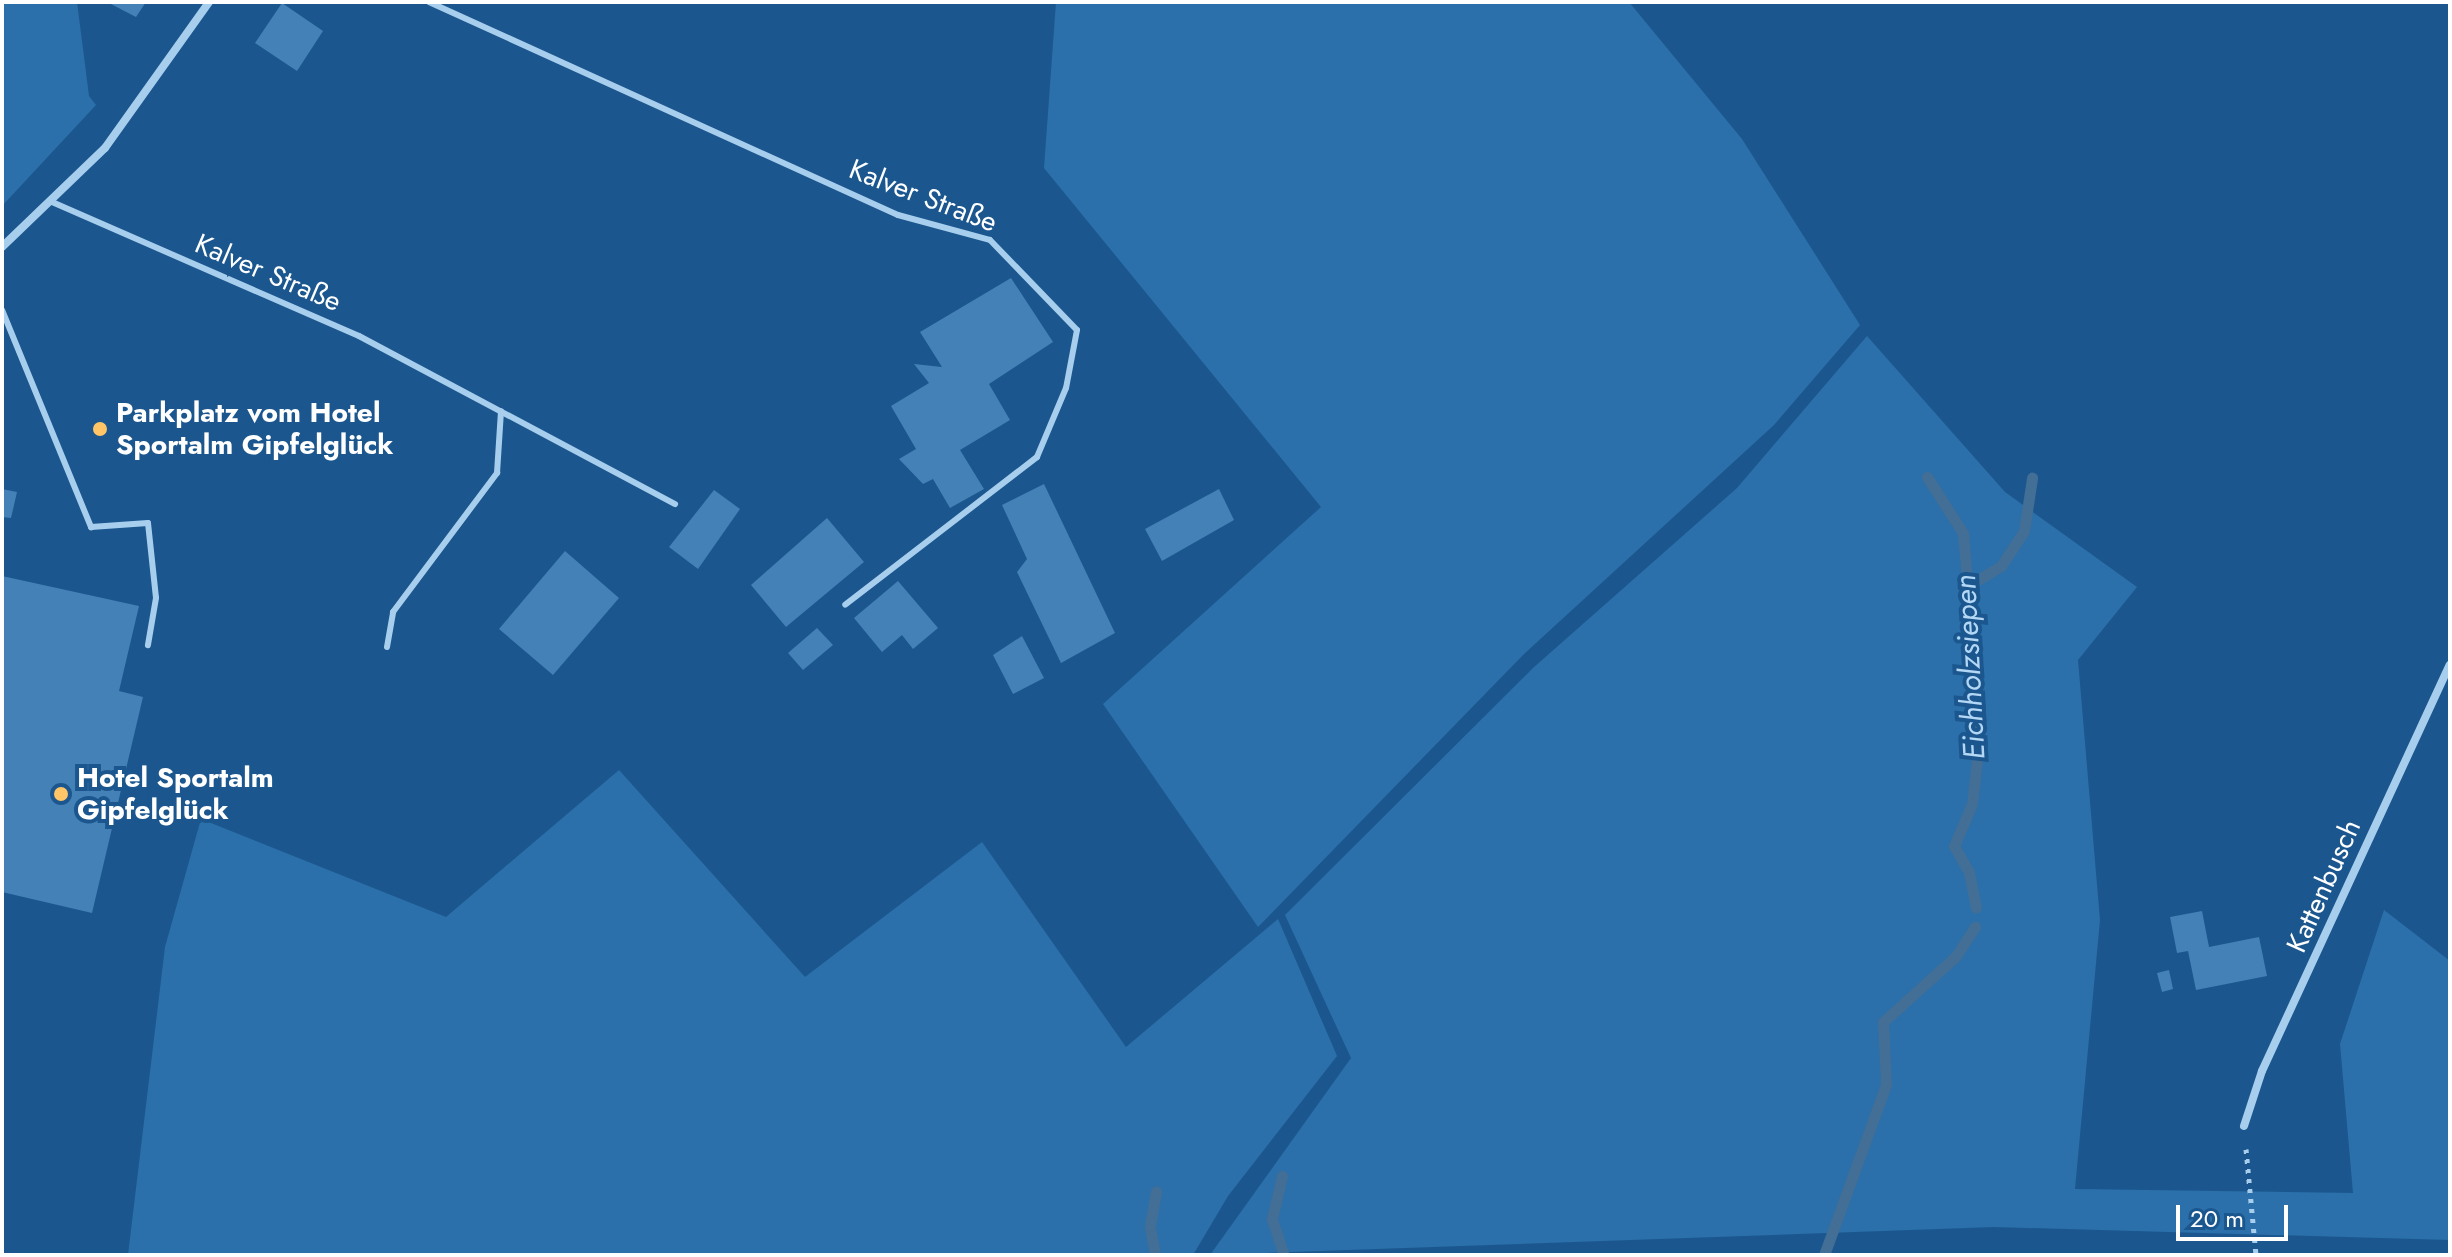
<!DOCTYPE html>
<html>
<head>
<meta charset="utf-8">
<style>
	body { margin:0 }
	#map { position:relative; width:2452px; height:1257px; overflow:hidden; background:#1b578e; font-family:Jost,sans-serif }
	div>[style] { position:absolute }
	.green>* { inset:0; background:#2b70aa }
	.stream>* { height:11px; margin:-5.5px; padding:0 5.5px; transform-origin:5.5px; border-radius:5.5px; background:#436e95 }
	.building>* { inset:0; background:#4481b6 }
	.path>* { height:5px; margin-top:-2.5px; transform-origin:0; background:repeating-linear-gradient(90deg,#a8ceee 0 4px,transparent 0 10px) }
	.lane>* { height:6px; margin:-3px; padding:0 3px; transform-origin:3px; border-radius:3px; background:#a8ceee }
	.street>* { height:8px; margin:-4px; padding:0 4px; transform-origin:4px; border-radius:4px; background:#a8ceee }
	.dots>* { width:22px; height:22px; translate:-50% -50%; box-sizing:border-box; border:4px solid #1b578e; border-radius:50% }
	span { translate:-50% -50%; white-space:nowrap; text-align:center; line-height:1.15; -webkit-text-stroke:8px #1b578e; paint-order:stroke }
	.street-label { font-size:28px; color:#fff }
	.poi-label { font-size:28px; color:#fff; font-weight:700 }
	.left { translate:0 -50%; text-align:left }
	.water-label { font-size:30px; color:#b4d7f5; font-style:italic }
	.frame { position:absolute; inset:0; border:4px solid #fff; pointer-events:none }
	.scale { position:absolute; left:2176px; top:1205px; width:112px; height:36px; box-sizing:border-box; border:4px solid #fff; border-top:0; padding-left:10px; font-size:24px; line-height:28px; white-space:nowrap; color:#fff; -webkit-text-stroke:6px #1b578e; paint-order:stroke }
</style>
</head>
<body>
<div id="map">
	<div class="green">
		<i style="clip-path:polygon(2px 2px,77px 2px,89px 96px,96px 105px,2px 206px)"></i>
		<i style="clip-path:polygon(1056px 2px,1629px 2px,1742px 139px,1860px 325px,1774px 425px,1524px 654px,1258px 927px,1103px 704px,1321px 507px,1044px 168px)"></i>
		<i style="clip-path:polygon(1867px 336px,2005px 492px,2137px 587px,2078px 660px,2100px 920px,2075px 1189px,2353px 1193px,2340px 1044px,2384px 910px,2450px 961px,2450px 1240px,1994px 1227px,1210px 1255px,1351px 1058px,1285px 915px,1533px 668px,1737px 488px)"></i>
		<i style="clip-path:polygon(619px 770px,805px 977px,982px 842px,1126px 1047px,1278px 919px,1337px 1056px,1228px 1196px,1193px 1255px,128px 1255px,165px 947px,201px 819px,446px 917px)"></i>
	</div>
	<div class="stream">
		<i style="left:1927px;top:477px;width:67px;rotate:57.3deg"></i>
		<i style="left:1963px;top:533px;width:202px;rotate:85.2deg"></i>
		<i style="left:1980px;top:734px;width:70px;rotate:96.5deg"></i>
		<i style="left:1972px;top:804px;width:46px;rotate:113.2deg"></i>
		<i style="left:1954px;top:846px;width:30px;rotate:60deg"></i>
		<i style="left:1969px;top:872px;width:36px;rotate:79deg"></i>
		<i style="left:1966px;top:587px;width:41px;rotate:-31deg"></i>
		<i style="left:2001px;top:566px;width:42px;rotate:-56.7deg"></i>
		<i style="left:2024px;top:531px;width:54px;rotate:-81.4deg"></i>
		<i style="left:1282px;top:1176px;width:44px;rotate:103.1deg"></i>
		<i style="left:1272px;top:1219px;width:38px;rotate:72deg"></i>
		<i style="left:1155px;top:1255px;width:29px;rotate:-100deg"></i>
		<i style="left:1150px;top:1226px;width:35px;rotate:-80deg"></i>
		<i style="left:1824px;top:1255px;width:181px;rotate:-70deg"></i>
		<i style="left:1886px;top:1085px;width:63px;rotate:-92.7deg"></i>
		<i style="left:1883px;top:1022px;width:98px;rotate:-42.1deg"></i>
		<i style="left:1956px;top:956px;width:35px;rotate:-57deg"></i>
	</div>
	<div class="building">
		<i style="clip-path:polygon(107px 2px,146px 2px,136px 17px)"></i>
		<i style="clip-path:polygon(282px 3px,323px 31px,297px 71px,255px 43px)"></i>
		<i style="clip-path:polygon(1011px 278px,1053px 342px,989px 384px,1010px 420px,960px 450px,984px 489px,950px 508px,933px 479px,923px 484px,899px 459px,916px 449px,891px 406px,929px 383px,914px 364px,942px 367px,920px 332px)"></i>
		<i style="clip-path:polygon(1044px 484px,1115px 633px,1061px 663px,1017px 572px,1027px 559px,1002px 505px)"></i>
		<i style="clip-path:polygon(2px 489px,17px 492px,11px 518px,2px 517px)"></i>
		<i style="clip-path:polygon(1219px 489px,1234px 520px,1162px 561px,1145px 529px)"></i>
		<i style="clip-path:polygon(714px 490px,740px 509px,698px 569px,669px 547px)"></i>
		<i style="clip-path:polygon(827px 518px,864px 562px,786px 627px,751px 585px)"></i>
		<i style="clip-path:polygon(565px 551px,619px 598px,553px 675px,499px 629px)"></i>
		<i style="clip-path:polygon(2px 576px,139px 606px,119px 691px,143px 697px,92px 913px,2px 892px)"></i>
		<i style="clip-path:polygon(898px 581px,938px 628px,913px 649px,902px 635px,882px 652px,854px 618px)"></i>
		<i style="clip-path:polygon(817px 628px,833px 645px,803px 670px,788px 653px)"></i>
		<i style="clip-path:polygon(1022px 636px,1044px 678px,1013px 694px,993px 655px)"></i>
		<i style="clip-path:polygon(2202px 911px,2209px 947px,2259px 937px,2267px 976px,2196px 990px,2188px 951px,2177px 953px,2170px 917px)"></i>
		<i style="clip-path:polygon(2169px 970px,2173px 989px,2162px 992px,2157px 973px)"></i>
	</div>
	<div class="path">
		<i style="left:2246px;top:1149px;width:106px;rotate:84.6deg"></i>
	</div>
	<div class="lane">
		<i style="left:429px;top:2px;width:515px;rotate:24.43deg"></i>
		<i style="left:898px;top:215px;width:95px;rotate:15.2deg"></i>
		<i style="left:990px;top:240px;width:125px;rotate:46deg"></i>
		<i style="left:1077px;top:330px;width:59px;rotate:100.7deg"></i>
		<i style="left:1066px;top:388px;width:75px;rotate:112.8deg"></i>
		<i style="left:1037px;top:457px;width:242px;rotate:142.4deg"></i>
		<i style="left:52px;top:202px;width:335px;rotate:23.6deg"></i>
		<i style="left:359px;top:336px;width:358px;rotate:28deg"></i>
		<i style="left:2px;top:310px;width:235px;rotate:67.7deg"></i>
		<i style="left:91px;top:527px;width:57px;rotate:-4deg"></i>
		<i style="left:148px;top:523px;width:75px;rotate:83.9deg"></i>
		<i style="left:156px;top:598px;width:48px;rotate:99.7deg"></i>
		<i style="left:387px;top:647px;width:36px;rotate:-80deg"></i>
		<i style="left:393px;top:612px;width:174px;rotate:-53.2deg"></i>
		<i style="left:497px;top:473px;width:62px;rotate:-86.3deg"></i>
	</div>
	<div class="street">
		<i style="left:2px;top:247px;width:143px;rotate:-43.9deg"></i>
		<i style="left:105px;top:148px;width:179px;rotate:-54.5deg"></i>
		<i style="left:2244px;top:1126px;width:58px;rotate:-71.9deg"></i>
		<i style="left:2262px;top:1071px;width:447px;rotate:-65.2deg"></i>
	</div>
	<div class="dots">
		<i style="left:100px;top:429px;background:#ffc566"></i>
		<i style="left:61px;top:794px;background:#ffc566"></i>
	</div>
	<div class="street-label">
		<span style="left:923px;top:196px;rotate:21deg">Kalver Straße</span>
		<span style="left:268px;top:273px;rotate:23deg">Kalver Straße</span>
		<span style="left:2324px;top:886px;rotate:-66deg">Kattenbusch</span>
	</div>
	<div class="poi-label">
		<span class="left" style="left:116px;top:429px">Parkplatz vom Hotel<br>Sportalm Gipfelglück</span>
		<span class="left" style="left:77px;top:794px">Hotel Sportalm<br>Gipfelglück</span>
	</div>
	<div class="water-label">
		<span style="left:1970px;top:667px;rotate:-93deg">Eichholzsiepen</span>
	</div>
	<div class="frame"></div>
	<div class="scale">20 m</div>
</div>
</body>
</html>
